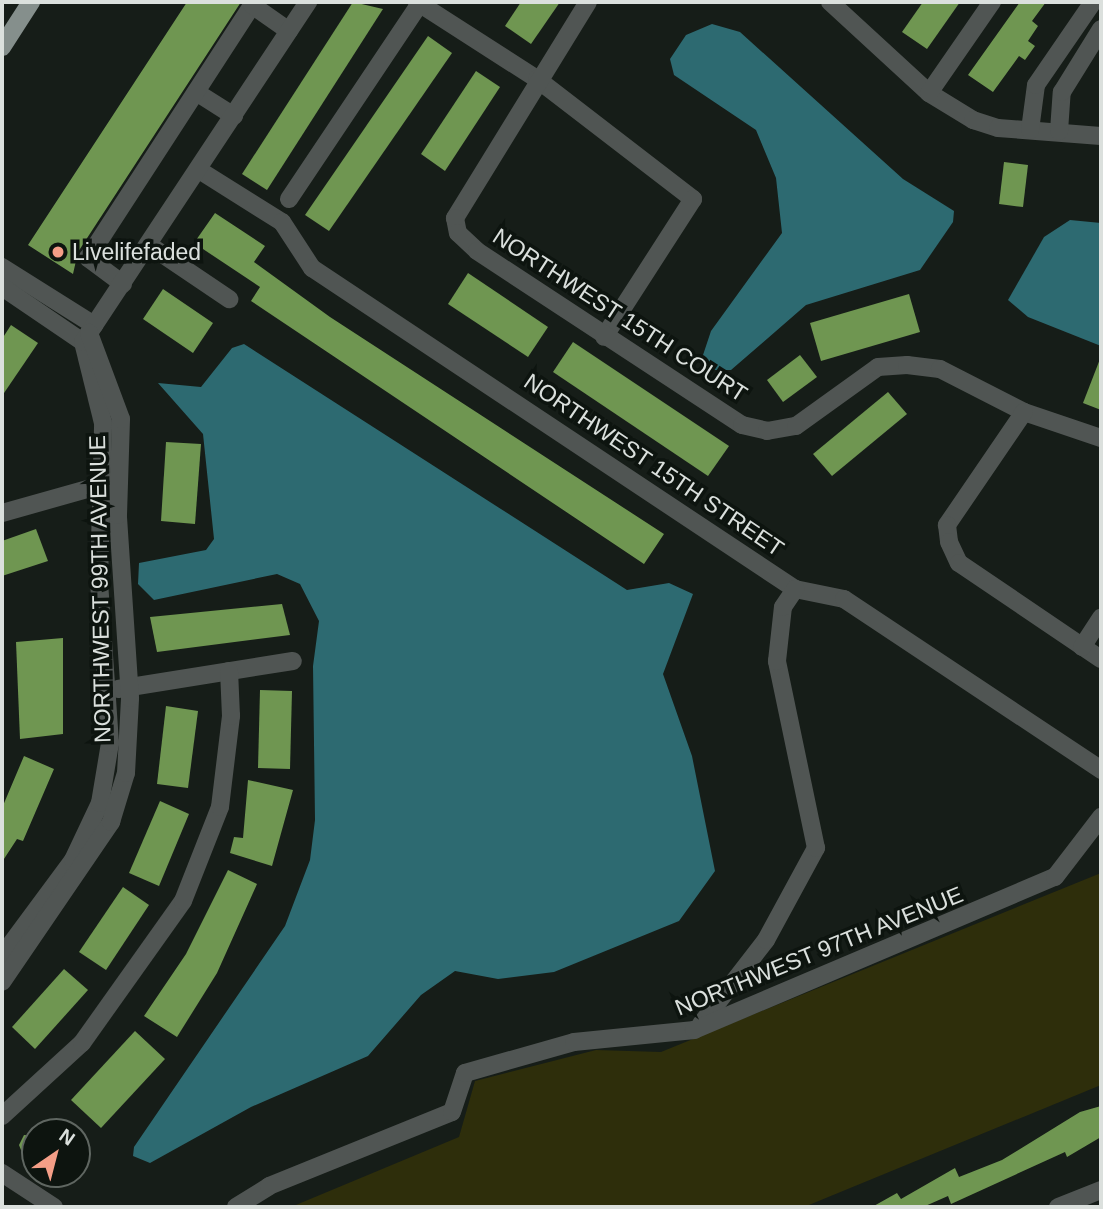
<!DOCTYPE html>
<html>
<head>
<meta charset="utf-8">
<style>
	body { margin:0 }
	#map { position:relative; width:1103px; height:1209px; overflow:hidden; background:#161d18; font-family:Helvetica,sans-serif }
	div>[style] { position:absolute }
	.green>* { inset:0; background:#2e2e0b }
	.water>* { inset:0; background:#2d6a71 }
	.building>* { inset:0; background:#6f9651 }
	.minor>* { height:18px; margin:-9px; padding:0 9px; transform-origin:9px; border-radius:9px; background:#505553 }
	.major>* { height:18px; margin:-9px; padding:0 9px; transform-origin:9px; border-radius:9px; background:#858f8c }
	.dots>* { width:19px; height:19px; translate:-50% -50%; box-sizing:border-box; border:4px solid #0d140f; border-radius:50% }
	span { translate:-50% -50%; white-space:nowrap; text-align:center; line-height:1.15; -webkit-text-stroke:7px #0d140f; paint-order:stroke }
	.poi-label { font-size:23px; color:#dbe0dd }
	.left { translate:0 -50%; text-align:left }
	.street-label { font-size:23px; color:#dbe0dd }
	.frame { position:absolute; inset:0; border:4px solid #dbe0dd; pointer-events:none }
	.north { position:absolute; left:21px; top:1118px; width:70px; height:70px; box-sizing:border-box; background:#0d140f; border:2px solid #5f6661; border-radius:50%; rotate:35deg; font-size:19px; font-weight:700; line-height:28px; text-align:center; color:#dbe0dd }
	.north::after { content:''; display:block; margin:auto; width:24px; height:32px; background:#f49e87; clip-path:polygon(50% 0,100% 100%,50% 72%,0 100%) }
</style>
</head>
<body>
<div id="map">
	<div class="green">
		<i style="clip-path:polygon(1101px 873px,1101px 1085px,804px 1207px,291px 1207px,459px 1137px,475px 1081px,596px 1050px,661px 1052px)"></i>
	</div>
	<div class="water">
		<i style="clip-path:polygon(712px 24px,740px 32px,903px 179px,954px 211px,953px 222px,920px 270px,806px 305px,731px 370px,710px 370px,703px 355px,711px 331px,782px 233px,776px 178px,756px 130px,674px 75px,670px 59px,686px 35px)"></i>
		<i style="clip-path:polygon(1070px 220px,1101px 223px,1101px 346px,1028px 317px,1008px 300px,1044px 237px)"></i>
		<i style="clip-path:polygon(244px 344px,627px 590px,669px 583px,693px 594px,663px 674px,692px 756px,715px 871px,679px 921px,554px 972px,498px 979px,455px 971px,421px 995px,368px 1056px,251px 1107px,150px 1163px,133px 1156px,134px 1147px,285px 926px,310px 860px,315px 820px,313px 666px,319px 621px,300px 584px,277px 574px,154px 600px,138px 584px,139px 563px,206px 550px,214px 539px,203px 434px,158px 383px,201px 387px,232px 348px)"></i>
	</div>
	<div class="building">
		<i style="clip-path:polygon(187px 2px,241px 2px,78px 252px,73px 274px,28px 245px)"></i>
		<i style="clip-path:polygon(353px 2px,383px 9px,267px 190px,242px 174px)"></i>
		<i style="clip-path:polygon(521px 2px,560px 2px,531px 44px,505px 26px)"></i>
		<i style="clip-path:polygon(923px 2px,960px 2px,927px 49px,902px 32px)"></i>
		<i style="clip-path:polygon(1020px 2px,1046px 2px,1032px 21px,1038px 26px,1028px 41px,1035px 46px,1025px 60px,1019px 56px,993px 92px,968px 75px)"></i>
		<i style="clip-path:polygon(428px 36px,452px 53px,329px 231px,305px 215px)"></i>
		<i style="clip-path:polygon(476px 71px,500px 87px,445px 171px,421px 154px)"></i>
		<i style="clip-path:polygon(1004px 162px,1028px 165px,1023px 207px,999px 204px)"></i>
		<i style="clip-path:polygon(215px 213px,265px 246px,254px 262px,330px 317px,664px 534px,644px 564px,251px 301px,260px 287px,194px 243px)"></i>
		<i style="clip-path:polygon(468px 273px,548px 327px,528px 357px,448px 304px)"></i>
		<i style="clip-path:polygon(163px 289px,213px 323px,193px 353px,143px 319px)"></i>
		<i style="clip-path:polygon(909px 294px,920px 332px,821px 361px,810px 323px)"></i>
		<i style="clip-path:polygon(11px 325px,38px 343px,2px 396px,2px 339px)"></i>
		<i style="clip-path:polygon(573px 342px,729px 446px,708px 476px,553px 372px)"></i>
		<i style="clip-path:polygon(800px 355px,817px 377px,783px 402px,767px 380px)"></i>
		<i style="clip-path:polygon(1100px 359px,1101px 359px,1101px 410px,1083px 403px)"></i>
		<i style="clip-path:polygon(888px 392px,907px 414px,832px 476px,813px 454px)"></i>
		<i style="clip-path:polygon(166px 442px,201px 444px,195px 524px,161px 521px)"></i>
		<i style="clip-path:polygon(36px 529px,48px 561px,2px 576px,2px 541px)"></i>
		<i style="clip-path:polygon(282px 604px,290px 635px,157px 652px,150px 617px)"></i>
		<i style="clip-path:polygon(63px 638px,63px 734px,20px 739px,16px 642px)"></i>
		<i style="clip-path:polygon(260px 690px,292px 691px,290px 769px,258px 768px)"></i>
		<i style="clip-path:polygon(166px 706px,198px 711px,188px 788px,157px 784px)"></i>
		<i style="clip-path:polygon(24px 756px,54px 769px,23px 841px,17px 839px,2px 862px,2px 808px)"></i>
		<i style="clip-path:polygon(248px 780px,293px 790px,272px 866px,230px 853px,234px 837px,243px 838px)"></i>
		<i style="clip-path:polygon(160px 801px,189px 814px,159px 886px,129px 873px)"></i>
		<i style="clip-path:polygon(228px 870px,257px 884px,217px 973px,177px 1037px,144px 1016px,186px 954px)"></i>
		<i style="clip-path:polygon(123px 887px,149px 905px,106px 970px,79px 952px)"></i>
		<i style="clip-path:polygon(64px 969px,88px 990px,35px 1049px,12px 1027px)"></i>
		<i style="clip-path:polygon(135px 1031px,165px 1059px,101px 1128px,71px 1100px)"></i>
		<i style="clip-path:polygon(1101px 1106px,1101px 1137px,1067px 1157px,1065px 1152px,951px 1204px,948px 1196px,923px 1207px,872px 1207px,897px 1193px,901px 1199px,955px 1168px,959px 1177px,1002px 1160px,1080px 1112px)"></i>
		<i style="clip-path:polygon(24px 1135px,35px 1136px,35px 1156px,23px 1155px,19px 1145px)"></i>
	</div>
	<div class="minor">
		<i style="left:417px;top:2px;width:143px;rotate:32.7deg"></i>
		<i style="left:537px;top:79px;width:197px;rotate:37.6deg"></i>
		<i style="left:693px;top:199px;width:164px;rotate:122.8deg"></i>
		<i style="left:588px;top:2px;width:254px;rotate:121.6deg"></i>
		<i style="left:455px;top:218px;width:15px;rotate:79deg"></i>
		<i style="left:458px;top:233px;width:26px;rotate:43deg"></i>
		<i style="left:477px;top:251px;width:317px;rotate:33.3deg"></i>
		<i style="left:742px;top:425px;width:26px;rotate:13deg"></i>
		<i style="left:767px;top:431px;width:29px;rotate:-10deg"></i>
		<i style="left:796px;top:426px;width:101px;rotate:-35.7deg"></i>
		<i style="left:878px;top:367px;width:29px;rotate:-4deg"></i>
		<i style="left:907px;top:365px;width:33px;rotate:7deg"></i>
		<i style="left:940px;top:369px;width:94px;rotate:27.1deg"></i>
		<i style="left:1024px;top:412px;width:81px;rotate:18.7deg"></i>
		<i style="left:830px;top:2px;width:134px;rotate:42.6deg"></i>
		<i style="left:929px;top:93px;width:52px;rotate:31.5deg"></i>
		<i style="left:973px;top:120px;width:26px;rotate:18deg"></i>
		<i style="left:998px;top:128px;width:103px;rotate:4.4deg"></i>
		<i style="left:196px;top:92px;width:45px;rotate:32.3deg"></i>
		<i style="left:929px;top:93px;width:111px;rotate:-55.3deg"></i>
		<i style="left:1030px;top:130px;width:45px;rotate:-82.4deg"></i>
		<i style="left:1036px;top:85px;width:101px;rotate:-55.5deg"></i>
		<i style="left:1059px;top:131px;width:39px;rotate:-86deg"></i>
		<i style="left:1062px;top:92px;width:74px;rotate:-58.2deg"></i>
		<i style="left:199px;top:170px;width:98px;rotate:32.1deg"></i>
		<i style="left:282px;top:222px;width:55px;rotate:56.9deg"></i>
		<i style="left:312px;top:268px;width:580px;rotate:33.61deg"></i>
		<i style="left:795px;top:589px;width:50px;rotate:11.5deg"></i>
		<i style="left:844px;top:599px;width:309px;rotate:33.6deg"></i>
		<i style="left:289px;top:199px;width:237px;rotate:-56.2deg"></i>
		<i style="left:149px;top:245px;width:97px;rotate:34deg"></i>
		<i style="left:2px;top:267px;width:109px;rotate:32.2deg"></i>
		<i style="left:123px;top:284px;width:44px;rotate:-143.4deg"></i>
		<i style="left:88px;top:258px;width:302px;rotate:-57deg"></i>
		<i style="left:252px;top:5px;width:45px;rotate:35.1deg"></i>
		<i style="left:2px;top:287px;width:98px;rotate:34.2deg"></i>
		<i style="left:1024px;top:412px;width:137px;rotate:124.3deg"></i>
		<i style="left:947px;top:525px;width:17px;rotate:83deg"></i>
		<i style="left:949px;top:542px;width:23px;rotate:65deg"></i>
		<i style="left:959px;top:563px;width:171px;rotate:34.1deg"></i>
		<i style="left:2px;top:513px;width:114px;rotate:-15.7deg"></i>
		<i style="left:1082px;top:647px;width:35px;rotate:-57deg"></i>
		<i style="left:118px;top:689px;width:177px;rotate:-9.1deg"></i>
		<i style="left:2px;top:956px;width:119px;rotate:-53.5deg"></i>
		<i style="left:73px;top:860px;width:63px;rotate:-64.7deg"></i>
		<i style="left:100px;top:803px;width:61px;rotate:-80.5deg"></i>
		<i style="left:110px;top:743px;width:162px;rotate:-93.9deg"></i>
		<i style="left:99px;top:581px;width:158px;rotate:-88.5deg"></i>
		<i style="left:103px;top:423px;width:83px;rotate:-103.9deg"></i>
		<i style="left:83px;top:342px;width:408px;rotate:-56.5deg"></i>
		<i style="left:2px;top:982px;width:194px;rotate:-55.7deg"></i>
		<i style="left:111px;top:822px;width:51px;rotate:-73deg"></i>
		<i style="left:126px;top:773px;width:75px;rotate:-86.9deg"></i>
		<i style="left:130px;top:698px;width:183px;rotate:-93.8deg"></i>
		<i style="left:118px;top:515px;width:96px;rotate:-88.2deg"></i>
		<i style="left:121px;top:419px;width:92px;rotate:-110.4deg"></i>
		<i style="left:701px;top:1024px;width:106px;rotate:-52.3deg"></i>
		<i style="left:766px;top:940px;width:105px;rotate:-61.5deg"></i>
		<i style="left:816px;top:848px;width:191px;rotate:-101.8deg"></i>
		<i style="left:777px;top:661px;width:54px;rotate:-83.7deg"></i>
		<i style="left:783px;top:607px;width:22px;rotate:-56deg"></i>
		<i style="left:2px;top:1116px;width:108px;rotate:-42.4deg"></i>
		<i style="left:82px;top:1043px;width:174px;rotate:-54.6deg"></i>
		<i style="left:183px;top:901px;width:101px;rotate:-68.5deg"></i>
		<i style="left:220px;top:807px;width:92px;rotate:-83.1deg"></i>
		<i style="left:231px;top:716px;width:45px;rotate:-92.5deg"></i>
		<i style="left:2px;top:1173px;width:62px;rotate:33.2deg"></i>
		<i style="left:236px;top:1207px;width:39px;rotate:-32deg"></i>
		<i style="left:269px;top:1186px;width:197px;rotate:-22deg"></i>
		<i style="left:452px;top:1112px;width:41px;rotate:-71.6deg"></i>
		<i style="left:465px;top:1073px;width:113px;rotate:-15.9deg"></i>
		<i style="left:574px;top:1042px;width:121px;rotate:-5.7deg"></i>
		<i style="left:694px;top:1030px;width:392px;rotate:-23deg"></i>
		<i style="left:1055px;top:877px;width:76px;rotate:-52.5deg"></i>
		<i style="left:1058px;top:1207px;width:46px;rotate:-21.6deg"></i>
	</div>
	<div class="major">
		<i style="left:2px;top:47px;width:54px;rotate:-57.2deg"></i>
	</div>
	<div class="dots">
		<i style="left:58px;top:252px;background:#f49e87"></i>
	</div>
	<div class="poi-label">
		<span class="left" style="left:72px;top:252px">Livelifefaded</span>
	</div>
	<div class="street-label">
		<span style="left:620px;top:315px;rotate:33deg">NORTHWEST 15TH COURT</span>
		<span style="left:654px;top:465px;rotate:34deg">NORTHWEST 15TH STREET</span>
		<span style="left:100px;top:589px;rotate:-91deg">NORTHWEST 99TH AVENUE</span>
		<span style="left:819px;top:951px;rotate:-22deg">NORTHWEST 97TH AVENUE</span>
	</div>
	<div class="frame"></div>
	<div class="north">N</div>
</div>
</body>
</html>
